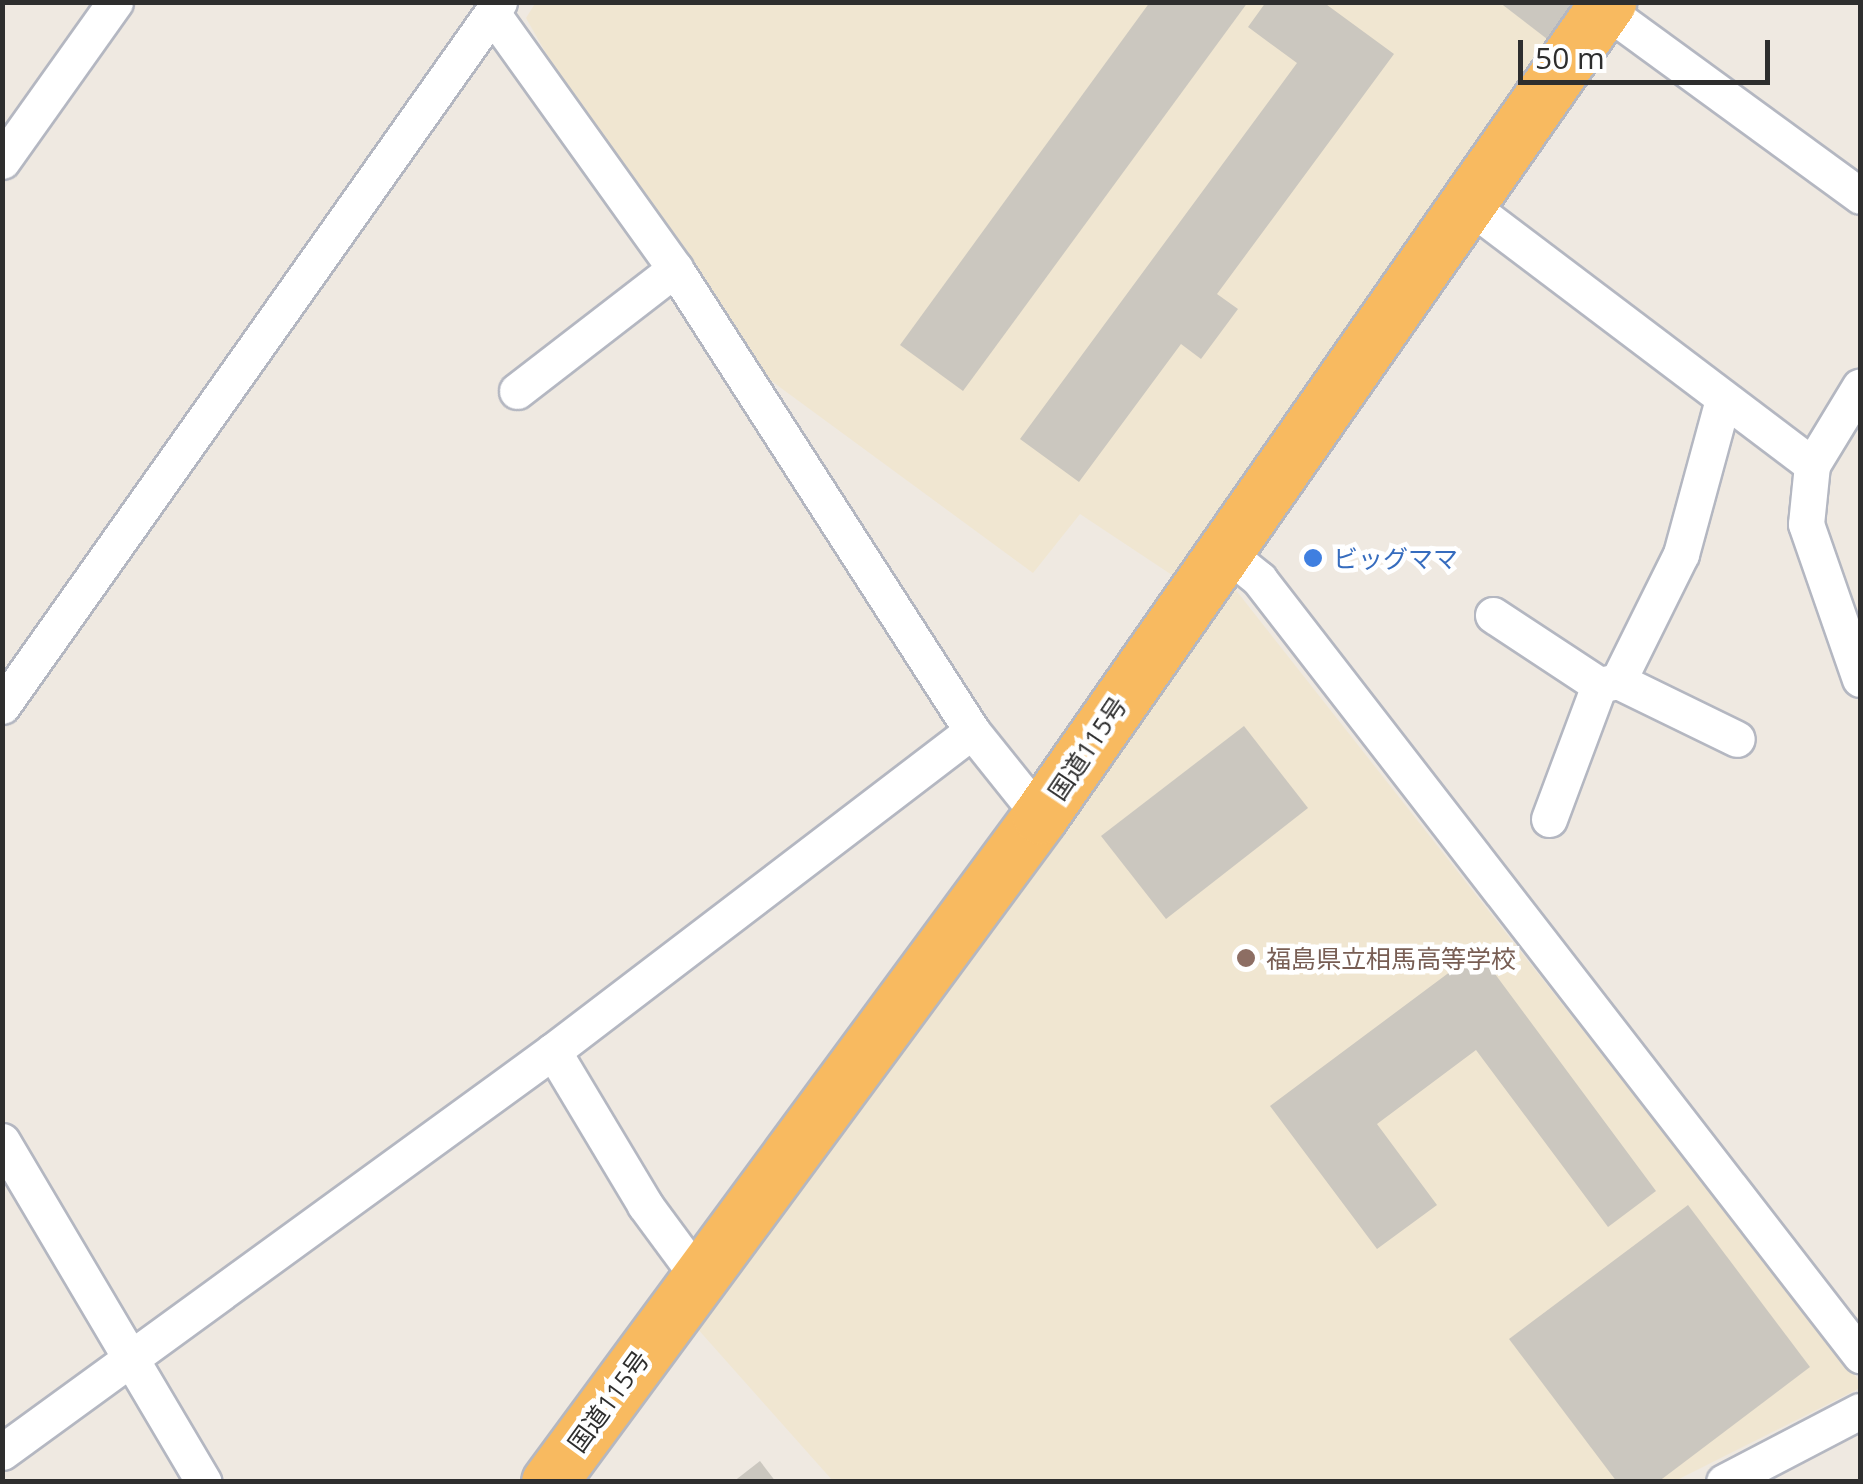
<!DOCTYPE html>
<html>
<head>
<meta charset="utf-8">
<style>
	body { margin:0 }
	#map { position:relative; width:1863px; height:1484px; overflow:hidden; background:#efe9e1; font-family:"Open Sans","Noto Sans JP",sans-serif }
	div>[style] { position:absolute }
	.education>* { inset:0; background:#f0e6d1 }
	.building>* { inset:0; background:#cbc7bf }
	.roads { filter:drop-shadow(2px 0 #b4b7c1) drop-shadow(-2px 0 #b4b7c1) drop-shadow(0 2px #b4b7c1) drop-shadow(0 -2px #b4b7c1) }
	.minor>* { height:35px; margin:-17.5px; padding:0 17.5px; transform-origin:17.5px; border-radius:17.5px; background:#fff }
	.trunk>* { height:55px; margin:-27.5px; padding:0 27.5px; transform-origin:27.5px; border-radius:27.5px; background:#f8ba60 }
	.dots>* { width:28px; height:28px; translate:-50% -50%; box-sizing:border-box; border:5px solid #fff; border-radius:50% }
	span { translate:-50% -50%; white-space:nowrap; text-align:center; line-height:1.15; -webkit-text-stroke:9px #fff; paint-order:stroke }
	.shop-label { font-size:25px; color:#366cbe }
	.left { translate:0 -50%; text-align:left }
	.street-label { font-size:25px; color:#2e2e2e }
	.education-label { font-size:25px; color:#785e54 }
	.frame { position:absolute; inset:0; border:5px solid #2e2e2e; pointer-events:none }
	.scale { position:absolute; left:1518px; top:40px; width:252px; height:45px; box-sizing:border-box; border:5px solid #2e2e2e; border-top:0; padding-left:12px; font-size:30px; line-height:35px; white-space:nowrap; color:#2e2e2e; -webkit-text-stroke:8px #fff; paint-order:stroke }
</style>
</head>
<body>
<div id="map">
	<div class="education">
		<div style="clip-path:polygon(536px 2px,1582px 3px,1178px 579px,1080px 514px,1033px 573px,766px 377px,576px 106px,526px 18px)"></div>
		<div style="clip-path:polygon(1235px 589px,1860px 1382px,1860px 1388px,1675px 1481px,833px 1481px,696px 1327px)"></div>
	</div>
	<div class="building">
		<div style="clip-path:polygon(1150px 2px,1248px 2px,963px 391px,900px 345px)"></div>
		<div style="clip-path:polygon(1266px 2px,1323px 2px,1394px 54px,1217px 294px,1238px 309px,1201px 359px,1181px 344px,1079px 482px,1020px 439px,1297px 63px,1248px 27px)"></div>
		<div style="clip-path:polygon(1499px 2px,1581px 2px,1551px 42px)"></div>
		<div style="clip-path:polygon(1244px 726px,1308px 808px,1166px 919px,1101px 836px)"></div>
		<div style="clip-path:polygon(1478px 951px,1656px 1191px,1608px 1227px,1476px 1050px,1377px 1124px,1437px 1205px,1377px 1249px,1270px 1106px)"></div>
		<div style="clip-path:polygon(1688px 1205px,1810px 1367px,1658px 1482px,1617px 1482px,1509px 1339px)"></div>
		<div style="clip-path:polygon(760px 1461px,776px 1482px,733px 1482px)"></div>
	</div>
	<div class="roads">
		<div class="minor">
			<div style="left:499px;top:2px;width:13px;rotate:122deg"></div>
			<div style="left:492px;top:13px;width:315px;rotate:54.4deg"></div>
			<div style="left:675px;top:269px;width:549px;rotate:57.26deg"></div>
			<div style="left:972px;top:731px;width:109px;rotate:51.3deg"></div>
			<div style="left:1604px;top:9px;width:317px;rotate:36.1deg"></div>
			<div style="left:2px;top:161px;width:195px;rotate:-54.6deg"></div>
			<div style="left:1466px;top:203px;width:434px;rotate:37.1deg"></div>
			<div style="left:1812px;top:465px;width:59px;rotate:95.8deg"></div>
			<div style="left:1806px;top:524px;width:164px;rotate:70.8deg"></div>
			<div style="left:517px;top:391px;width:200px;rotate:-37.7deg"></div>
			<div style="left:1812px;top:465px;width:92px;rotate:-58.7deg"></div>
			<div style="left:1222px;top:549px;width:48px;rotate:39deg"></div>
			<div style="left:1259px;top:579px;width:982px;rotate:52.24deg"></div>
			<div style="left:1493px;top:615px;width:127px;rotate:33.4deg"></div>
			<div style="left:1618px;top:681px;width:132px;rotate:26deg"></div>
			<div style="left:2px;top:706px;width:849px;rotate:-54.74deg"></div>
			<div style="left:1549px;top:819px;width:143px;rotate:-69.5deg"></div>
			<div style="left:1599px;top:685px;width:19px;rotate:-12deg"></div>
			<div style="left:1618px;top:681px;width:142px;rotate:-63.6deg"></div>
			<div style="left:1681px;top:554px;width:156px;rotate:-74.8deg"></div>
			<div style="left:553px;top:1051px;width:179px;rotate:59.1deg"></div>
			<div style="left:645px;top:1205px;width:89px;rotate:53.6deg"></div>
			<div style="left:2px;top:1141px;width:396px;rotate:59.4deg"></div>
			<div style="left:2px;top:1452px;width:681px;rotate:-36.05deg"></div>
			<div style="left:553px;top:1051px;width:527px;rotate:-37.37deg"></div>
			<div style="left:1724px;top:1482px;width:153px;rotate:-27.6deg"></div>
		</div>
		<div class="trunk">
			<div style="left:549px;top:1482px;width:827px;rotate:-53.6deg"></div>
			<div style="left:1040px;top:816px;width:993px;rotate:-55.09deg"></div>
		</div>
	</div>
	<div class="dots">
		<div style="left:1313px;top:558px;background:#3f7fe0"></div>
		<div style="left:1246px;top:958px;background:#8d6e63"></div>
	</div>
	<div class="shop-label">
		<span class="left" style="left:1333px;top:558px">ビッグママ</span>
	</div>
	<div class="street-label">
		<span style="left:1087px;top:748px;rotate:-56deg">国道115号</span>
		<span style="left:608px;top:1401px;rotate:-54deg">国道115号</span>
	</div>
	<div class="education-label">
		<span class="left" style="left:1266px;top:958px">福島県立相馬高等学校</span>
	</div>
	<div class="frame"></div>
	<div class="scale">50 m</div>
</div>
</body>
</html>
